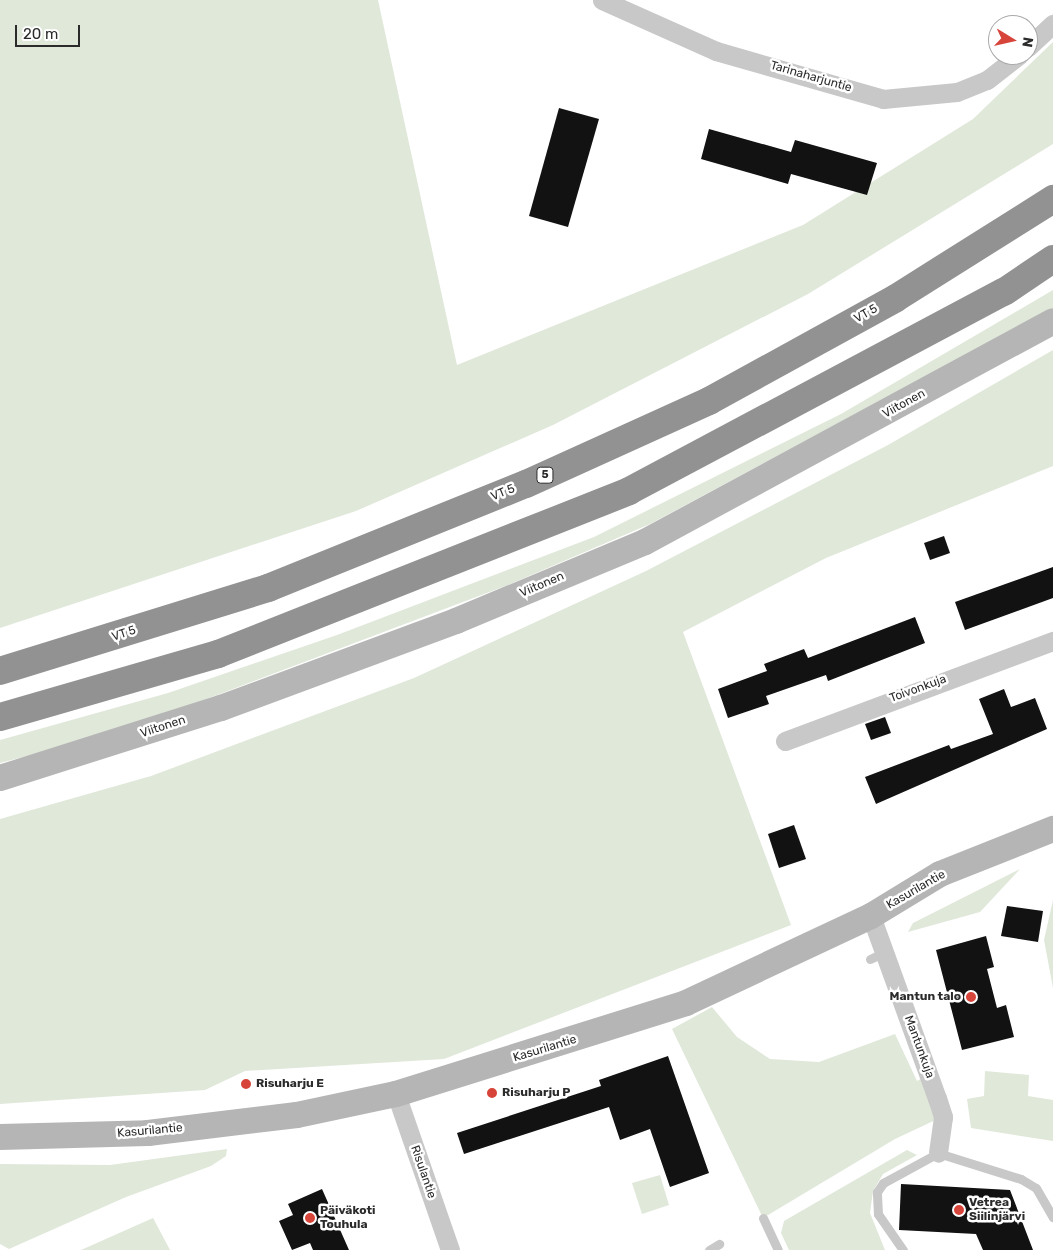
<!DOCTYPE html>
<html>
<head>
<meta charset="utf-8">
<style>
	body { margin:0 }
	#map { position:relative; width:1053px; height:1250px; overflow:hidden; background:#fff; font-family:Rubik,sans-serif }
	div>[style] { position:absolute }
	.green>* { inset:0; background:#e0e8da }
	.building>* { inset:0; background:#121212 }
	.lane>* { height:9px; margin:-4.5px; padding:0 4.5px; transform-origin:4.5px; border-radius:4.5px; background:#c8c8c8 }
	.street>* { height:19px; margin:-9.5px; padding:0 9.5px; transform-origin:9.5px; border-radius:9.5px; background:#c8c8c8 }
	.secondary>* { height:26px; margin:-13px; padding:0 13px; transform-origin:13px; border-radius:13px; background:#b5b5b5 }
	.highway>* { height:28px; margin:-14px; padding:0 14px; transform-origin:14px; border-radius:14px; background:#929292 }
	.dots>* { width:14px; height:14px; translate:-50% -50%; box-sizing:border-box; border:2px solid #fff; border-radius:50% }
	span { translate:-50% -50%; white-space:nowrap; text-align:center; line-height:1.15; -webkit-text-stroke:5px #fff; paint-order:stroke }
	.shield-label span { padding:1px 4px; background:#fff; border:1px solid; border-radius:4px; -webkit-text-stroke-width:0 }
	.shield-label { font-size:11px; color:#2b2b2b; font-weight:700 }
	.street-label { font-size:12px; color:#2b2b2b }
	.poi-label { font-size:12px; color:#2b2b2b; font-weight:700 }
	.right { translate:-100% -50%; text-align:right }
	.left { translate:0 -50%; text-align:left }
	.north { position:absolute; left:988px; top:15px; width:50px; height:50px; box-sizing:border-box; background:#fff; border:1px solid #aaa; border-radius:50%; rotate:99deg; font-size:14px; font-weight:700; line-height:20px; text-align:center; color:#2b2b2b }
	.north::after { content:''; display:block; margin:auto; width:18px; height:22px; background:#d6443a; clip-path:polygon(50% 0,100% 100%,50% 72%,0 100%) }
	.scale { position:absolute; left:15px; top:25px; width:65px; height:22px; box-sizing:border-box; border:2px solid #2b2b2b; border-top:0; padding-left:6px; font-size:15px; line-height:18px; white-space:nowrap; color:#2b2b2b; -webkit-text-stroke:4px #fff; paint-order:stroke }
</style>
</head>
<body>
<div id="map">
	<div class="green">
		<div style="clip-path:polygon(0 0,378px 0,457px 365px,803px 225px,973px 119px,1053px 42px,1053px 144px,808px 294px,553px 425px,356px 511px,0 628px)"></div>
		<div style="clip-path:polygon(1053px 290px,1053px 308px,650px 524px,508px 585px,204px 700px,74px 744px,0 763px,0 740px,168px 693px,337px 635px,594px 537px,841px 414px)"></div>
		<div style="clip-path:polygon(1053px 350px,1053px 466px,826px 558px,683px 632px,791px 925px,444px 1059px,245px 1071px,205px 1090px,0 1104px,0 819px,151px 776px,414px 678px,646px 571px,888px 445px)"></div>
		<div style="clip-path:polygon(1020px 869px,980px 912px,908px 932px,913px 923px)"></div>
		<div style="clip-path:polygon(1053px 900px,1053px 988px,1044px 940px)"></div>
		<div style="clip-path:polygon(712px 1007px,737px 1037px,770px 1059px,819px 1062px,895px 1034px,917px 1081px,929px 1074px,942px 1117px,895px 1139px,763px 1218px,672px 1029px)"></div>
		<div style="clip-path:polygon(985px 1071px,1029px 1075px,1028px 1096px,1053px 1100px,1053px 1141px,971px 1128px,967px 1099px,984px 1096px)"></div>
		<div style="clip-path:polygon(227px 1149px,226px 1156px,211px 1166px,126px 1197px,9px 1249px,0 1244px,0 1164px,110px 1165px)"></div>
		<div style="clip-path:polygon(907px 1150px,917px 1155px,883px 1174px,873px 1191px,870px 1213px,885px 1250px,789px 1250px,781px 1233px,784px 1221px)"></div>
		<div style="clip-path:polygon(660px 1175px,669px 1205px,642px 1214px,632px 1183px)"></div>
		<div style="clip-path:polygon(153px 1218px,170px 1250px,81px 1250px)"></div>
	</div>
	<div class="building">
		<div style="clip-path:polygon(559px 108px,599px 119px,568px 227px,529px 216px)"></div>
		<div style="clip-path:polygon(709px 129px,791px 152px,795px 140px,877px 163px,867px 195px,791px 174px,788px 184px,701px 159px)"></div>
		<div style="clip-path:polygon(944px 536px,950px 553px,930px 560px,924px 543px)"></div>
		<div style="clip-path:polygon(1053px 567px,1053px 598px,965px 630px,955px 602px)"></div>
		<div style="clip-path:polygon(915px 617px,925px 643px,828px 681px,826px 675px,766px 696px,769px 704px,728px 718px,718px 689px,767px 671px,764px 664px,804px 649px,808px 658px)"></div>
		<div style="clip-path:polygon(1004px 689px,1011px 707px,1035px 698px,1047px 729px,876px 804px,865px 777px,949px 745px,951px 749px,993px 734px,979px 699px)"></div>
		<div style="clip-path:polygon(885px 717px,891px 733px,871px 740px,865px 724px)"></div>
		<div style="clip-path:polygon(794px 825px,806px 859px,779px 868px,768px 834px)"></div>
		<div style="clip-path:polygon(1007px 906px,1043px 911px,1038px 942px,1001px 936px)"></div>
		<div style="clip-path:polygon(986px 936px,994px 967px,987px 969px,997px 1008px,1006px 1005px,1014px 1037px,962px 1050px,936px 950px)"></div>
		<div style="clip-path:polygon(668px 1056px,709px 1173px,670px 1187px,650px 1129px,620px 1140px,609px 1107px,464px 1154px,457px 1133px,601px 1086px,599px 1080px)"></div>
		<div style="clip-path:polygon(901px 1184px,1010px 1190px,1033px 1250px,983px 1250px,976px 1234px,899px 1230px)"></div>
		<div style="clip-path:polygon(322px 1189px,349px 1250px,313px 1250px,310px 1243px,292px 1250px,279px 1221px,293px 1215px,288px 1204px)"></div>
	</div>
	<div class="lane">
		<div style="left:870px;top:959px;width:17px;rotate:-25deg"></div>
		<div style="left:763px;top:1218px;width:35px;rotate:65deg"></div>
		<div style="left:709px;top:1250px;width:12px;rotate:-31deg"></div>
		<div style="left:903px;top:1250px;width:44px;rotate:-124.8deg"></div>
		<div style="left:878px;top:1214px;width:22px;rotate:-93deg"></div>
		<div style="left:877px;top:1192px;width:11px;rotate:-56deg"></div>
		<div style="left:883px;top:1183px;width:63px;rotate:-28.6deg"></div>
		<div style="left:938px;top:1153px;width:87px;rotate:17.4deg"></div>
		<div style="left:1021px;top:1179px;width:17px;rotate:31deg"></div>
		<div style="left:1036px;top:1188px;width:34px;rotate:60deg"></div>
	</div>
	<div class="street">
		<div style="left:602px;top:0;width:125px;rotate:24.1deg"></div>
		<div style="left:716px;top:51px;width:174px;rotate:16deg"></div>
		<div style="left:883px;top:99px;width:74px;rotate:-5.4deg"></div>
		<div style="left:957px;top:92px;width:32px;rotate:-22deg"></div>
		<div style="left:987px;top:80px;width:41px;rotate:-38deg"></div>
		<div style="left:1028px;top:47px;width:34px;rotate:-43deg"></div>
		<div style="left:785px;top:741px;width:286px;rotate:-20.5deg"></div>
		<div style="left:871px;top:916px;width:194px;rotate:70.1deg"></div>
		<div style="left:937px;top:1098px;width:20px;rotate:72deg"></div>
		<div style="left:943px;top:1117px;width:36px;rotate:98deg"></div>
		<div style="left:396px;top:1094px;width:165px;rotate:70.9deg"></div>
	</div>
	<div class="secondary">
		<div style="left:0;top:778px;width:232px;rotate:-17.6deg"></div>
		<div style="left:221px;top:708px;width:251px;rotate:-20.3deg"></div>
		<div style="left:456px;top:621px;width:205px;rotate:-22.7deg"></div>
		<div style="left:645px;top:542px;width:464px;rotate:-28.4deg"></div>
		<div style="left:0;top:1137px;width:148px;rotate:-1.5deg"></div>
		<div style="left:148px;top:1133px;width:150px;rotate:-6.9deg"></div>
		<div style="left:297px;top:1115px;width:101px;rotate:-12deg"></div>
		<div style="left:396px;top:1094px;width:304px;rotate:-17.4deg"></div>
		<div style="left:686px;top:1003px;width:204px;rotate:-25.2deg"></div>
		<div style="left:871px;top:916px;width:81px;rotate:-31.3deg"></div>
		<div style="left:940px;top:874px;width:122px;rotate:-21.7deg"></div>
	</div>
	<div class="highway">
		<div style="left:0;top:671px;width:281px;rotate:-17.2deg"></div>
		<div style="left:268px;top:588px;width:278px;rotate:-22deg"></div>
		<div style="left:526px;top:484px;width:201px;rotate:-24.4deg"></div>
		<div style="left:709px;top:401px;width:213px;rotate:-28.8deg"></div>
		<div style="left:896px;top:298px;width:186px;rotate:-32.2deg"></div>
		<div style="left:0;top:717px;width:227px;rotate:-16.1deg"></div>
		<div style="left:218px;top:654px;width:442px;rotate:-21.6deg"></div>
		<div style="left:629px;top:491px;width:425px;rotate:-28deg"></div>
		<div style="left:1004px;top:292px;width:59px;rotate:-34deg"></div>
	</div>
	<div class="dots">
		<div style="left:971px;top:997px;background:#d6443a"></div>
		<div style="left:246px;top:1084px;background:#d6443a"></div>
		<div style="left:492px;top:1093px;background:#d6443a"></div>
		<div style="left:959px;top:1210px;background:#d6443a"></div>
		<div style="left:310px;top:1218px;background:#d6443a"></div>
	</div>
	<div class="shield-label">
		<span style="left:545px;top:475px">5</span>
	</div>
	<div class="street-label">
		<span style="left:811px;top:77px;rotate:16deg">Tarinaharjuntie</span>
		<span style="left:866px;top:314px;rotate:-29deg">VT 5</span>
		<span style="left:904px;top:404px;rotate:-29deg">Viitonen</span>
		<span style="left:503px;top:493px;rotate:-22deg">VT 5</span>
		<span style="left:542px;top:585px;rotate:-23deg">Viitonen</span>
		<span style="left:124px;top:634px;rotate:-18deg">VT 5</span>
		<span style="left:918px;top:689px;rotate:-20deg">Toivonkuja</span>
		<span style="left:163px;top:727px;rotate:-18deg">Viitonen</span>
		<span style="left:916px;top:890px;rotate:-30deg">Kasurilantie</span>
		<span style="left:919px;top:1047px;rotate:70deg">Mantunkuja</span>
		<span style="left:545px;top:1049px;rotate:-17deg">Kasurilantie</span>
		<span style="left:150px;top:1131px;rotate:-5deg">Kasurilantie</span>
		<span style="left:423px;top:1172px;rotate:71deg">Risulantie</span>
	</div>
	<div class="poi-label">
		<span class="right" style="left:961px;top:997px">Mantun talo</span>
		<span class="left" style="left:256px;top:1084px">Risuharju E</span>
		<span class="left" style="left:502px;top:1093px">Risuharju P</span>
		<span class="left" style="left:969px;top:1210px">Vetrea<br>Siilinjärvi</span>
		<span class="left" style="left:320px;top:1218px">Päiväkoti<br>Touhula</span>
	</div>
	<div class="north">N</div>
	<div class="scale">20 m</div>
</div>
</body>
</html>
